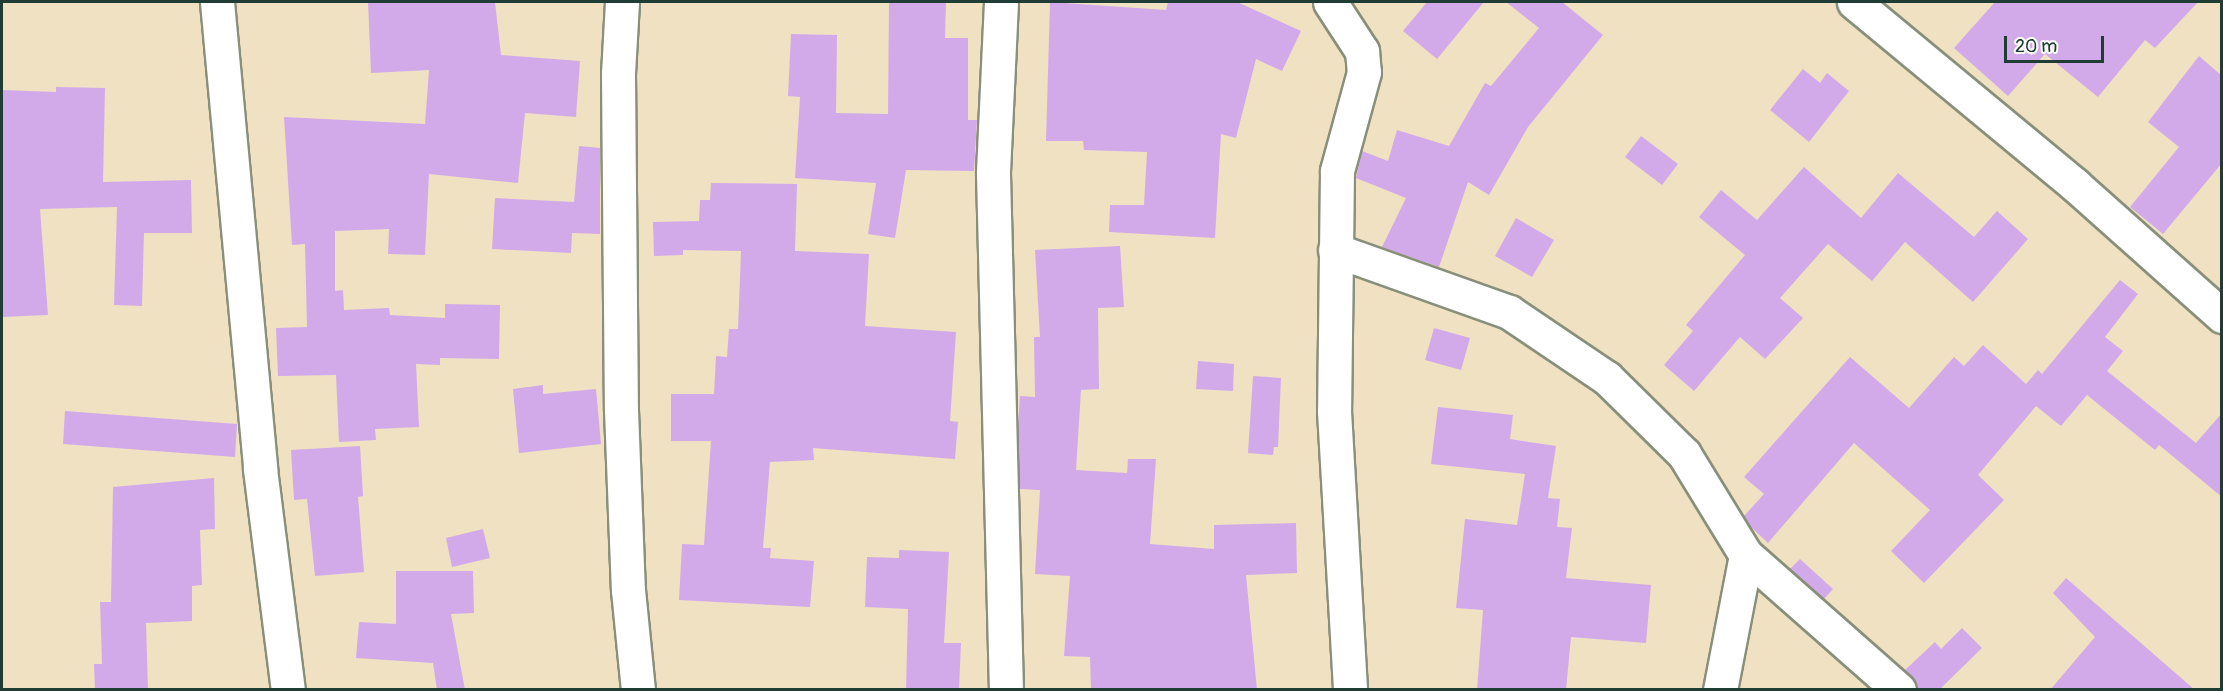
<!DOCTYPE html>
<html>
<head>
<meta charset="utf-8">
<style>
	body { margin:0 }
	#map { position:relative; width:2223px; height:691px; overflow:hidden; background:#f0e1c2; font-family:Pangolin,sans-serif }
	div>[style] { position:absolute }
	.building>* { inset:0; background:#d2aaea }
	.roads { filter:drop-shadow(2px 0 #888f7b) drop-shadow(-2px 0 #888f7b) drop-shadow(0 2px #888f7b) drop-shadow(0 -2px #888f7b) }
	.minor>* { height:33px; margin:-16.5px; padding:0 16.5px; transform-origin:16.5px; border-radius:16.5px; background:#fff }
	span { translate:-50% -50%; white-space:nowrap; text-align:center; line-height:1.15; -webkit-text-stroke:4.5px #fdfcf7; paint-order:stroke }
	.frame { position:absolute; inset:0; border:3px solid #1f3d34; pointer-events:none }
	.scale { position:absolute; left:2004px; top:36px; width:100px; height:27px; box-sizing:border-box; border:3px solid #1f3d34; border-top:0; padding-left:8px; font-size:18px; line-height:21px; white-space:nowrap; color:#1f3d34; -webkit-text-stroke:4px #fdfcf7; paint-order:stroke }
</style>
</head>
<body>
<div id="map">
	<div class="building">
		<div style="clip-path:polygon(368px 2px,495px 2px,501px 55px,580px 61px,576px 117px,525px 113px,518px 183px,429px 174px,425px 255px,388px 254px,389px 229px,335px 231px,335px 291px,343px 290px,344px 310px,389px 308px,390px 315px,445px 318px,445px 304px,500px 305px,499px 359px,440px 358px,440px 365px,416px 364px,419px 427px,375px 429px,376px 440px,339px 442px,336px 375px,278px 376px,276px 328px,307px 327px,305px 244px,292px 245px,284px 117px,425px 124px,429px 70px,371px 73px)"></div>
		<div style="clip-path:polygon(889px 2px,946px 2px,945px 38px,968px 38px,968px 120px,977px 120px,974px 171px,906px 170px,895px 238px,868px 234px,876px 183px,795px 178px,800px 97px,788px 96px,791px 34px,837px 35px,836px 113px,888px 114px)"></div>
		<div style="clip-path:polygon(1050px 2px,1166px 10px,1168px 2px,1237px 2px,1301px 31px,1282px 71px,1256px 59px,1236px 138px,1221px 134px,1215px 238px,1109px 232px,1110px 205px,1144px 205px,1147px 152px,1084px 150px,1083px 141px,1046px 141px)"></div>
		<div style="clip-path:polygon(1427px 2px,1484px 2px,1437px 59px,1403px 31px)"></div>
		<div style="clip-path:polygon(1506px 2px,1562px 2px,1603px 35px,1528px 127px,1489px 195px,1468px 182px,1439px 267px,1382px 247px,1406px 198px,1356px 178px,1362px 151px,1388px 161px,1397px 130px,1449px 146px,1485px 83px,1491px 86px,1539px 28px)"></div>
		<div style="clip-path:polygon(1995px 2px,2198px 2px,2155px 48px,2145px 40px,2098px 97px,2045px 54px,2008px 96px,1954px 48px)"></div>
		<div style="clip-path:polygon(2199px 56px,2222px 76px,2222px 163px,2163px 234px,2130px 207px,2179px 147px,2148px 122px)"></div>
		<div style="clip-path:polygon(1803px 69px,1820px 83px,1827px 73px,1849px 91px,1809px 142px,1770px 110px)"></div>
		<div style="clip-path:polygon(56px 87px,105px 88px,103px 182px,191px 180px,192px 233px,144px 233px,142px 306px,114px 305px,117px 207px,40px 209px,48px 315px,2px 317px,2px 90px,56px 92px)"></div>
		<div style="clip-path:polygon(1641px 136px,1678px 164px,1662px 185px,1625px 157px)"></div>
		<div style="clip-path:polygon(579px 146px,600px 148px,600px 234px,572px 233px,571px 253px,492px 249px,495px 198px,574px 202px)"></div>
		<div style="clip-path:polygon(1804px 167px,1861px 218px,1898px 173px,1974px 237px,1997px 211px,2028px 239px,1973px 302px,1905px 242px,1872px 281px,1828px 244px,1780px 298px,1803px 318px,1765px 359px,1740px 337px,1694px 391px,1664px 365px,1693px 331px,1686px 325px,1745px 255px,1699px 217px,1721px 190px,1757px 220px)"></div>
		<div style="clip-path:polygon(711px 183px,797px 184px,795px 251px,869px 254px,865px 326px,956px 332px,950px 421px,958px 422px,955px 459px,813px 448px,814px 460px,770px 462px,763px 548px,771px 548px,770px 558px,814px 561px,810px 607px,679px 600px,682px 544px,704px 545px,711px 441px,671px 441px,671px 394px,714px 394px,716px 356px,727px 357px,729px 329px,738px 329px,741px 251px,683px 250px,683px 255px,654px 256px,653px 222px,699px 221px,700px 200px,710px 200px)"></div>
		<div style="clip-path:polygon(1516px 218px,1554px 240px,1532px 277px,1495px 256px)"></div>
		<div style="clip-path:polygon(1120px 246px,1124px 307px,1098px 308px,1099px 389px,1081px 390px,1076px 470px,1127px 473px,1128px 459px,1156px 459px,1150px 544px,1214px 549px,1214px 525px,1296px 523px,1297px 573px,1246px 575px,1257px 690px,1091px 690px,1090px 657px,1064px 656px,1070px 576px,1035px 574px,1040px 490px,1020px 489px,1018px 425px,1020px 396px,1035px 397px,1034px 337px,1040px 337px,1035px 250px)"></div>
		<div style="clip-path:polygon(2120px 280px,2138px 294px,2105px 337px,2123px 351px,2107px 371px,2196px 443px,2222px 413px,2222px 497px,2159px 445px,2155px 450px,2087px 395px,2061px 426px,2036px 406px,1978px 475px,2004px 500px,1924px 583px,1891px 551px,1930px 510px,1854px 443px,1768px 543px,1751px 527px,1744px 516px,1764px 494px,1744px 477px,1850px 357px,1909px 408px,1954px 357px,1964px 366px,1983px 345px,2026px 384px,2038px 370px,2042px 374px)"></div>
		<div style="clip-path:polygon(1434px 328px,1470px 338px,1461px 370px,1425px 360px)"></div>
		<div style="clip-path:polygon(1198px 361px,1234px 364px,1233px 391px,1196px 389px)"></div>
		<div style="clip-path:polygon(1253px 376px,1281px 378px,1278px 447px,1274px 447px,1273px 455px,1248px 453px)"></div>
		<div style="clip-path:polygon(543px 385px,543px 394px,596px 389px,601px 444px,519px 453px,513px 389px)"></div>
		<div style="clip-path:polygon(1438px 407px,1513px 415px,1510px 439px,1556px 446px,1548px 498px,1560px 499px,1557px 527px,1572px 528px,1566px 578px,1651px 585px,1646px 643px,1571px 637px,1566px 690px,1477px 690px,1483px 610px,1456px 608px,1465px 519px,1517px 525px,1525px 474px,1431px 464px)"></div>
		<div style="clip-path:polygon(65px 411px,237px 424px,235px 457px,63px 444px)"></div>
		<div style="clip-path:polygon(360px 446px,363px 496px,358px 497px,364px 572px,315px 576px,307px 499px,294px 500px,291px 450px)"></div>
		<div style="clip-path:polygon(214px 478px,215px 529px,200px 530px,202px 585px,192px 586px,192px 621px,146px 623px,148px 690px,95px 690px,94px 664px,102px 664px,100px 602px,111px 602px,113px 487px)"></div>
		<div style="clip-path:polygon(483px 529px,490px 558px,452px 567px,446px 538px)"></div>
		<div style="clip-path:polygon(899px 550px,949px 552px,944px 643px,961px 643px,959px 690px,906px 690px,908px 609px,865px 607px,867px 557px,899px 558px)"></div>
		<div style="clip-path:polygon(1800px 559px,1833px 589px,1824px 599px,1790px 569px)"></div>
		<div style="clip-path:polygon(396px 571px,473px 571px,474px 613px,451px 614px,465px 690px,437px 690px,433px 663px,356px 658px,359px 622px,396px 624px)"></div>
		<div style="clip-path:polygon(2066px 578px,2195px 690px,2050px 690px,2095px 637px,2053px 593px)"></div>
		<div style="clip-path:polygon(1962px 628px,1982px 648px,1939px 690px,1917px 690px,1905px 670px,1935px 642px,1941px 649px)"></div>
	</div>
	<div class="roads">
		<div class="minor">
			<div style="left:217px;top:2px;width:469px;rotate:84.7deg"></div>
			<div style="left:260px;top:469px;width:223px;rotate:82.8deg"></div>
			<div style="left:622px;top:2px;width:72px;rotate:93.2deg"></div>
			<div style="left:618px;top:74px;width:336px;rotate:89.5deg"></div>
			<div style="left:621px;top:410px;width:180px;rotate:87.8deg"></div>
			<div style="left:628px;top:590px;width:100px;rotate:84.3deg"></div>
			<div style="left:1001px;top:2px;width:172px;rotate:92.7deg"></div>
			<div style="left:993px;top:174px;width:516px;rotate:88.56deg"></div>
			<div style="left:1330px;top:2px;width:59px;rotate:56.9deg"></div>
			<div style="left:1362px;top:51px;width:21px;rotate:85deg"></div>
			<div style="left:1364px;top:72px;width:103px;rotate:105.3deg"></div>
			<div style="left:1337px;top:171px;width:240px;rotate:90.7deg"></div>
			<div style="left:1334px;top:411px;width:279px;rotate:86.7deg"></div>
			<div style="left:1854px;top:2px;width:287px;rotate:39.6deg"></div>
			<div style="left:2075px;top:185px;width:197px;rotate:41.7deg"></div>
			<div style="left:1335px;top:250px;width:185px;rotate:19.6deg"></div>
			<div style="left:1509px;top:312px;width:118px;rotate:34deg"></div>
			<div style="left:1607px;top:378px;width:108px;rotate:44.6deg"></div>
			<div style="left:1684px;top:454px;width:119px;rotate:58.5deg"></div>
			<div style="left:1746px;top:555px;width:204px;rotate:41.4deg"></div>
			<div style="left:1720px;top:690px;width:137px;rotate:-79.1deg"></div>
		</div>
	</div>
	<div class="frame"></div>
	<div class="scale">20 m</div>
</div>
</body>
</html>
